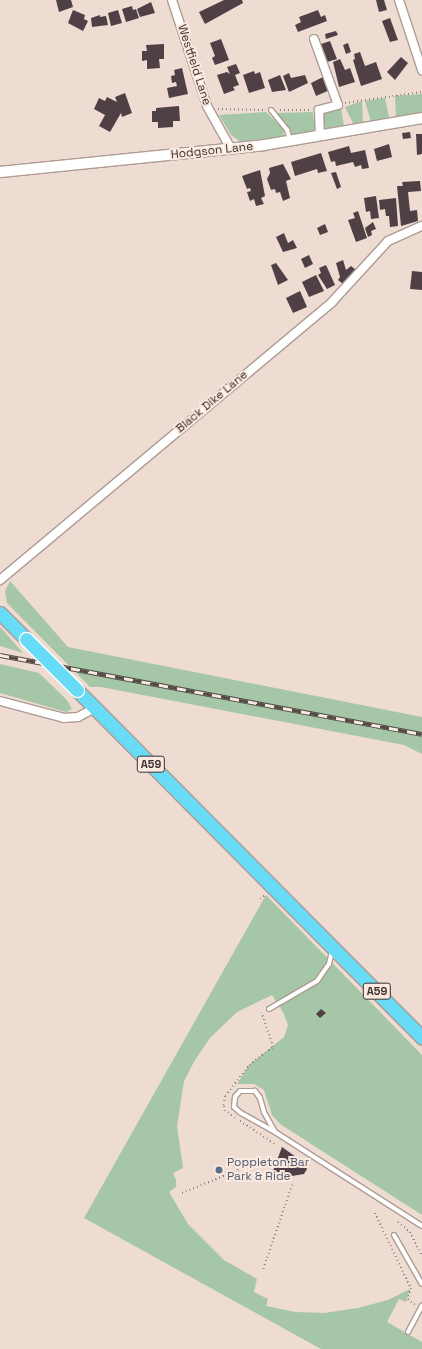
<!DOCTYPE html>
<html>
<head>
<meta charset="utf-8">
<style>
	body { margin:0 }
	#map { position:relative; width:422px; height:1349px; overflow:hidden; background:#eedbd2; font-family:"Space Grotesk",sans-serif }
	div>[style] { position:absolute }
	.green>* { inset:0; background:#a6c6a8 }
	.building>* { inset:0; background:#4f4046 }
	.path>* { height:1.5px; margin-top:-0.75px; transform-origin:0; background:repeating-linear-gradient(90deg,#91847e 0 1px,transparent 0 4px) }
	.roads { filter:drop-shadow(1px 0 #ad9c93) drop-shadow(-1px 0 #ad9c93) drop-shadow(0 1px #ad9c93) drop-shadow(0 -1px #ad9c93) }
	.service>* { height:4px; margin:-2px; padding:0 2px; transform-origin:2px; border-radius:2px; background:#fff }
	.minor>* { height:8px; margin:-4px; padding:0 4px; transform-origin:4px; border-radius:4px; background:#fff }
	.tertiary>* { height:10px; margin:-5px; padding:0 5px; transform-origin:5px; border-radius:5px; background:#fff }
	.trunk>* { height:13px; margin:-6.5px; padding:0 6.5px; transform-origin:6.5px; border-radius:6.5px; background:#68dcf6 }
	.rail>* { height:4.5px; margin-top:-2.25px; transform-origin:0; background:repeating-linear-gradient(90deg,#fbe9df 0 9px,#544b46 0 18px); box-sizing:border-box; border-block:1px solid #544b46 }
	.bridges { filter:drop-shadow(1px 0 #fff) drop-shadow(-1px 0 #fff) drop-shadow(0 1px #fff) drop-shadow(0 -1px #fff) }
	.trunk-bridge>* { height:13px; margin:-6.5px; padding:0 6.5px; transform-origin:6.5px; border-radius:6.5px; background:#68dcf6 }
	.dots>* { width:11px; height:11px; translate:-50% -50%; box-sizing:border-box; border:2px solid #fbe9df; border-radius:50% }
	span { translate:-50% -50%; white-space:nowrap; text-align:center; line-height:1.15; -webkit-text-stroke:4px #fbe9df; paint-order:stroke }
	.shield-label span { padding:1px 3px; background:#fbe9df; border:1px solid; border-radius:3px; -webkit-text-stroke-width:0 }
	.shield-label { font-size:11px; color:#39322e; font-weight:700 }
	.street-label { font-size:12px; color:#39322e }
	.service-label { font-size:12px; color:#4e5e75 }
	.left { translate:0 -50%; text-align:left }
</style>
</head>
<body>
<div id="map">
	<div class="green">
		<div style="clip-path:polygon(422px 94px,422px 114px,396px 117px,395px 96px)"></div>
		<div style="clip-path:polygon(385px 98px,389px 117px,371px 122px,365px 101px)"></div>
		<div style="clip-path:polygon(362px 101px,363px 122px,354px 125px,345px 107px)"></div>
		<div style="clip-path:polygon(341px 108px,344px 126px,323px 129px,322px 113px)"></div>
		<div style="clip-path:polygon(266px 112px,283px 129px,284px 136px,241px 142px,231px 135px,219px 115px)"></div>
		<div style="clip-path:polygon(313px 112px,315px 131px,292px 135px,277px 113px)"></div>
		<div style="clip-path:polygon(10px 581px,68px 647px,422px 717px,422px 754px,404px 745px,101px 687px,90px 687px,7px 603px,5px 591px)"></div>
		<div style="clip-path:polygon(0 627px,2px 629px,23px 653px,0 646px)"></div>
		<div style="clip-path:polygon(0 664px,39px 673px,67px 700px,72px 709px,66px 712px,0 693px)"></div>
		<div style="clip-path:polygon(266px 895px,422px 1055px,422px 1215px,280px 1124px,272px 1115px,264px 1090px,254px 1084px,237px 1084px,249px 1065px,284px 1037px,288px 1025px,283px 1012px,272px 995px,237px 1012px,210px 1038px,195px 1060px,184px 1081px,177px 1126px,183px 1168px,173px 1173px,176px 1180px,176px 1187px,169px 1192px,188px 1224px,224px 1260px,257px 1279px,254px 1292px,268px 1299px,266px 1306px,295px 1312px,324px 1313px,358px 1308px,388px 1300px,410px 1289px,406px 1302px,399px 1299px,387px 1322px,422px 1342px,422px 1349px,321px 1349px,84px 1218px)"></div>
	</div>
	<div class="building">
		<div style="clip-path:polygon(56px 0,71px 0,73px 7px,59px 12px)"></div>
		<div style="clip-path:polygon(224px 0,242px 0,243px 3px,205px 24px,199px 12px)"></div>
		<div style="clip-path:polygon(376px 0,384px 0,387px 10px,379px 12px)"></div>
		<div style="clip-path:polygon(151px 2px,155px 13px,140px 17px,137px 9px)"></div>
		<div style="clip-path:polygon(132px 6px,133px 10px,136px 9px,139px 18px,126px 22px,122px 9px)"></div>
		<div style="clip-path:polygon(73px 10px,85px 15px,84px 19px,88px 21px,83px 31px,68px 23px)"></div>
		<div style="clip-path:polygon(118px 10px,122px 23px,111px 26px,108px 13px)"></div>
		<div style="clip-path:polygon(318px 10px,321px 17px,325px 15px,327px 21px,298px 32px,295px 25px,301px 22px,299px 17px)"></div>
		<div style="clip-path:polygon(100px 15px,100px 17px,106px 16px,108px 25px,92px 27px,91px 18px)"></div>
		<div style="clip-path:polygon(390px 18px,398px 40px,390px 42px,382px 21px)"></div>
		<div style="clip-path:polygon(336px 31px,338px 35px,326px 39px,325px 34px)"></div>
		<div style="clip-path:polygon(221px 39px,229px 60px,215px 65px,212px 58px,215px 56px,210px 43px)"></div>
		<div style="clip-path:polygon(330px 41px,337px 59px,327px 62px,321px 44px)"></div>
		<div style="clip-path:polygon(348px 43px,351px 52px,346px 54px,343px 45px)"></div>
		<div style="clip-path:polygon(164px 44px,164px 59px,159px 59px,160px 68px,147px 69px,147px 60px,142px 61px,142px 51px,147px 51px,146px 45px)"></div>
		<div style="clip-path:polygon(360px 52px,365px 66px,376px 62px,382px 79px,361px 86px,353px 60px,355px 59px,354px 54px)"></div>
		<div style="clip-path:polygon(401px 57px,408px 63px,395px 80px,387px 72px)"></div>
		<div style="clip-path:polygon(340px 59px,345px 70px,350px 68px,355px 82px,339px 87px,333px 62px)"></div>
		<div style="clip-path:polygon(236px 64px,240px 73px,235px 75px,239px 85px,233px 87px,235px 90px,224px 94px,217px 75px,227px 72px,230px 74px,227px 67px)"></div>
		<div style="clip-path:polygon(182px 68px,188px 94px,169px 98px,167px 88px,177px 86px,176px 82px,172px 83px,171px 76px,175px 75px,174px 70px)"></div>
		<div style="clip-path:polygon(254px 71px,255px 74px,260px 72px,265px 88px,249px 93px,243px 75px)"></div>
		<div style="clip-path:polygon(289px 73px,291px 78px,305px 75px,308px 83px,289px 92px,283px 76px)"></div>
		<div style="clip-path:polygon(280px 75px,286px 90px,272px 92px,268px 80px)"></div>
		<div style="clip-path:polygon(325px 76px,330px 90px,316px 96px,311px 83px)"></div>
		<div style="clip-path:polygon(125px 93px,132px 113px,122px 117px,121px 113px,110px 132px,99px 126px,105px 115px,94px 109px,99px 98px,105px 101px,107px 97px,117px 102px,115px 97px)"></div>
		<div style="clip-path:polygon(179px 106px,180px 121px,173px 121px,173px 127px,158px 128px,158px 122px,152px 122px,152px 111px,156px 111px,156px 108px)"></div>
		<div style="clip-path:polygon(410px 132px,411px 138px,403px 139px,402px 133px)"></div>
		<div style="clip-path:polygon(416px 134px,422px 134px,422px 154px,417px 155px)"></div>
		<div style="clip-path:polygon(389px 144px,392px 157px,377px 161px,374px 149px)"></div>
		<div style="clip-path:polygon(349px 146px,351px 153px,365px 150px,369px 168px,362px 169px,361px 165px,355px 167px,353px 162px,336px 166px,335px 161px,331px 162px,328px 152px)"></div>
		<div style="clip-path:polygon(321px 153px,327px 171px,318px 173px,317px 169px,295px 176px,291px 162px)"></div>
		<div style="clip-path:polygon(283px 164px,291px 179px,286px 181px,290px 198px,283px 201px,280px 192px,276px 193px,275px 189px,271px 190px,267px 179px,270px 173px,269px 168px)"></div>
		<div style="clip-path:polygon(260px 170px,265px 196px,261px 198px,264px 204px,256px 206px,254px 199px,250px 201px,247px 192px,251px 191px,250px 188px,247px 189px,242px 176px)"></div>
		<div style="clip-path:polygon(336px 172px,341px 187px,337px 189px,331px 173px)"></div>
		<div style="clip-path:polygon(420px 181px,421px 191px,408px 192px,410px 211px,417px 210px,418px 221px,401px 226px,397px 186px,403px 186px,402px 182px)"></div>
		<div style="clip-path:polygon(376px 196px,379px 218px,371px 219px,370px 211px,366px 212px,364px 198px)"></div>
		<div style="clip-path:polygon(396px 198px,398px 226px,390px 227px,389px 216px,386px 216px,385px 209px,380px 210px,379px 200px)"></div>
		<div style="clip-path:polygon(358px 211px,367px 238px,356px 242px,348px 220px,355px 218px,353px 213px)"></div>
		<div style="clip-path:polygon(373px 222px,376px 229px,371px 231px,372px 235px,368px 237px,365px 228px)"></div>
		<div style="clip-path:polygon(325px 224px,328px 232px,320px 235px,317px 228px)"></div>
		<div style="clip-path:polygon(284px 233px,288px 243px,293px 240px,297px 248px,283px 252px,276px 237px)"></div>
		<div style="clip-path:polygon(309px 255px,313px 264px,305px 268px,301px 259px)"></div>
		<div style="clip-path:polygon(343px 260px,346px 270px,351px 266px,356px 270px,343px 284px,338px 280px,340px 277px,336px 263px)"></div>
		<div style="clip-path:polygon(276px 263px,288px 280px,278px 285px,271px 265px)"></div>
		<div style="clip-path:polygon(326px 265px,335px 285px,327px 289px,318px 275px,321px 273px,319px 268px)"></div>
		<div style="clip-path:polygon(412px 271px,422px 272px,422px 290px,410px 289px)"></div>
		<div style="clip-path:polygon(316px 275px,324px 291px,309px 297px,302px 282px)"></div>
		<div style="clip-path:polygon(300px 291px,307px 307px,293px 313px,286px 298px)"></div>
		<div style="clip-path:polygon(321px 1009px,326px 1013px,320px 1018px,316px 1014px)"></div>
		<div style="clip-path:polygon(282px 1147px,303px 1162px,307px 1169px,304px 1174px,292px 1176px,273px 1171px)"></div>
	</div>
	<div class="path">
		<div style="left:345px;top:103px;width:78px;rotate:-8.1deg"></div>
		<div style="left:218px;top:109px;width:46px;rotate:1.2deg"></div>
		<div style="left:280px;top:110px;width:30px"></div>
		<div style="left:260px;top:899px;width:6px;rotate:-39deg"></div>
		<div style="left:235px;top:1118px;width:12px;rotate:-145deg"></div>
		<div style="left:225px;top:1111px;width:6px;rotate:-108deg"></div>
		<div style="left:223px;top:1105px;width:9px;rotate:-77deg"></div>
		<div style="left:225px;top:1096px;width:39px;rotate:-52deg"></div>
		<div style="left:249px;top:1065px;width:30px;rotate:-37deg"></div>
		<div style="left:273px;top:1047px;width:36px;rotate:-109deg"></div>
		<div style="left:240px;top:1121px;width:42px;rotate:33.3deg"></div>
		<div style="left:182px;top:1193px;width:79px;rotate:-22.3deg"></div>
		<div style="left:375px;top:1213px;width:83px;rotate:64.4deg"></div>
		<div style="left:411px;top:1288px;width:11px;rotate:105deg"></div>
		<div style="left:408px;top:1299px;width:9px;rotate:41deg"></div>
		<div style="left:398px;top:1222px;width:16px;rotate:40deg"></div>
		<div style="left:410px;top:1232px;width:27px;rotate:63deg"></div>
		<div style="left:263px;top:1269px;width:89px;rotate:-71deg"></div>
	</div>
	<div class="roads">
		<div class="service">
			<div style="left:271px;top:110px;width:26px;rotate:51deg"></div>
			<div style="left:287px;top:130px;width:10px;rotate:73deg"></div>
			<div style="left:269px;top:1009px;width:56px;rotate:-30.3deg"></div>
			<div style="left:317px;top:981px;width:21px;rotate:-55deg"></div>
			<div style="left:329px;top:964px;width:13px;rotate:-77deg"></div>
			<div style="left:275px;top:1132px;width:23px;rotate:-119deg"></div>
			<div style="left:264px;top:1112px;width:15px;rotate:-106deg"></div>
			<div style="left:260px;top:1098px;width:9px;rotate:-126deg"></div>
			<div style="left:255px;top:1091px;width:15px;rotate:180deg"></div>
			<div style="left:240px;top:1091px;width:8px;rotate:130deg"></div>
			<div style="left:235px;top:1097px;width:10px;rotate:96deg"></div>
			<div style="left:234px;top:1107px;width:9px;rotate:41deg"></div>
			<div style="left:241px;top:1113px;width:39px;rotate:29deg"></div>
			<div style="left:275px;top:1132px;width:174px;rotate:32.6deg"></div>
			<div style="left:394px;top:1235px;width:56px;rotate:60.3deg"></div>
			<div style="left:408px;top:1332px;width:30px;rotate:-62deg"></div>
		</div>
		<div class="minor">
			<div style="left:172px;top:0;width:112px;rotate:71.7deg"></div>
			<div style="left:207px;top:106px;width:49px;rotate:60.8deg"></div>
			<div style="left:399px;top:0;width:74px;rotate:71.8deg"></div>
			<div style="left:314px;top:39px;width:70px;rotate:70deg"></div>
			<div style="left:338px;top:105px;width:20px;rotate:165deg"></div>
			<div style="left:319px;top:110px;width:25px;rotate:88deg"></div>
			<div style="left:0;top:580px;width:433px;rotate:-39.9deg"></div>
			<div style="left:332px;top:302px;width:83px;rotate:-47.4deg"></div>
			<div style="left:388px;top:241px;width:37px;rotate:-24deg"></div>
			<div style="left:0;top:701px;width:66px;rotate:14.9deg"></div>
			<div style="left:64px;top:718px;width:14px;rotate:-4deg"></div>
			<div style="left:78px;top:717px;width:19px;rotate:-28deg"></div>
		</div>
		<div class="tertiary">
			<div style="left:0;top:172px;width:265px;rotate:-5.8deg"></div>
			<div style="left:264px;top:145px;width:160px;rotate:-9.7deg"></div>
		</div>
		<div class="trunk">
			<div style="left:0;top:613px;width:37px;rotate:45deg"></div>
			<div style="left:77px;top:690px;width:490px;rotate:45.2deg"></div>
		</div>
	</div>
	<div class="rail">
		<div style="left:0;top:655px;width:429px;rotate:10.6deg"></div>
	</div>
	<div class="bridges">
		<div class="trunk-bridge">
			<div style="left:26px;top:639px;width:72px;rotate:45deg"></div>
		</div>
	</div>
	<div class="dots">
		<div style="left:219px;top:1170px;background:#5c6f8a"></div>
	</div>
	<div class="shield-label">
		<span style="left:151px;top:764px">A59</span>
		<span style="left:377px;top:991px">A59</span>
	</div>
	<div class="street-label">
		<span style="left:194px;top:65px;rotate:72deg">Westfield Lane</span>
		<span style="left:212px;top:151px;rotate:-6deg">Hodgson Lane</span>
		<span style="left:212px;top:402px;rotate:-40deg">Black Dike Lane</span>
	</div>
	<div class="service-label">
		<span class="left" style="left:227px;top:1170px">Poppleton Bar<br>Park &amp; Ride</span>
	</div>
</div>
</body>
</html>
